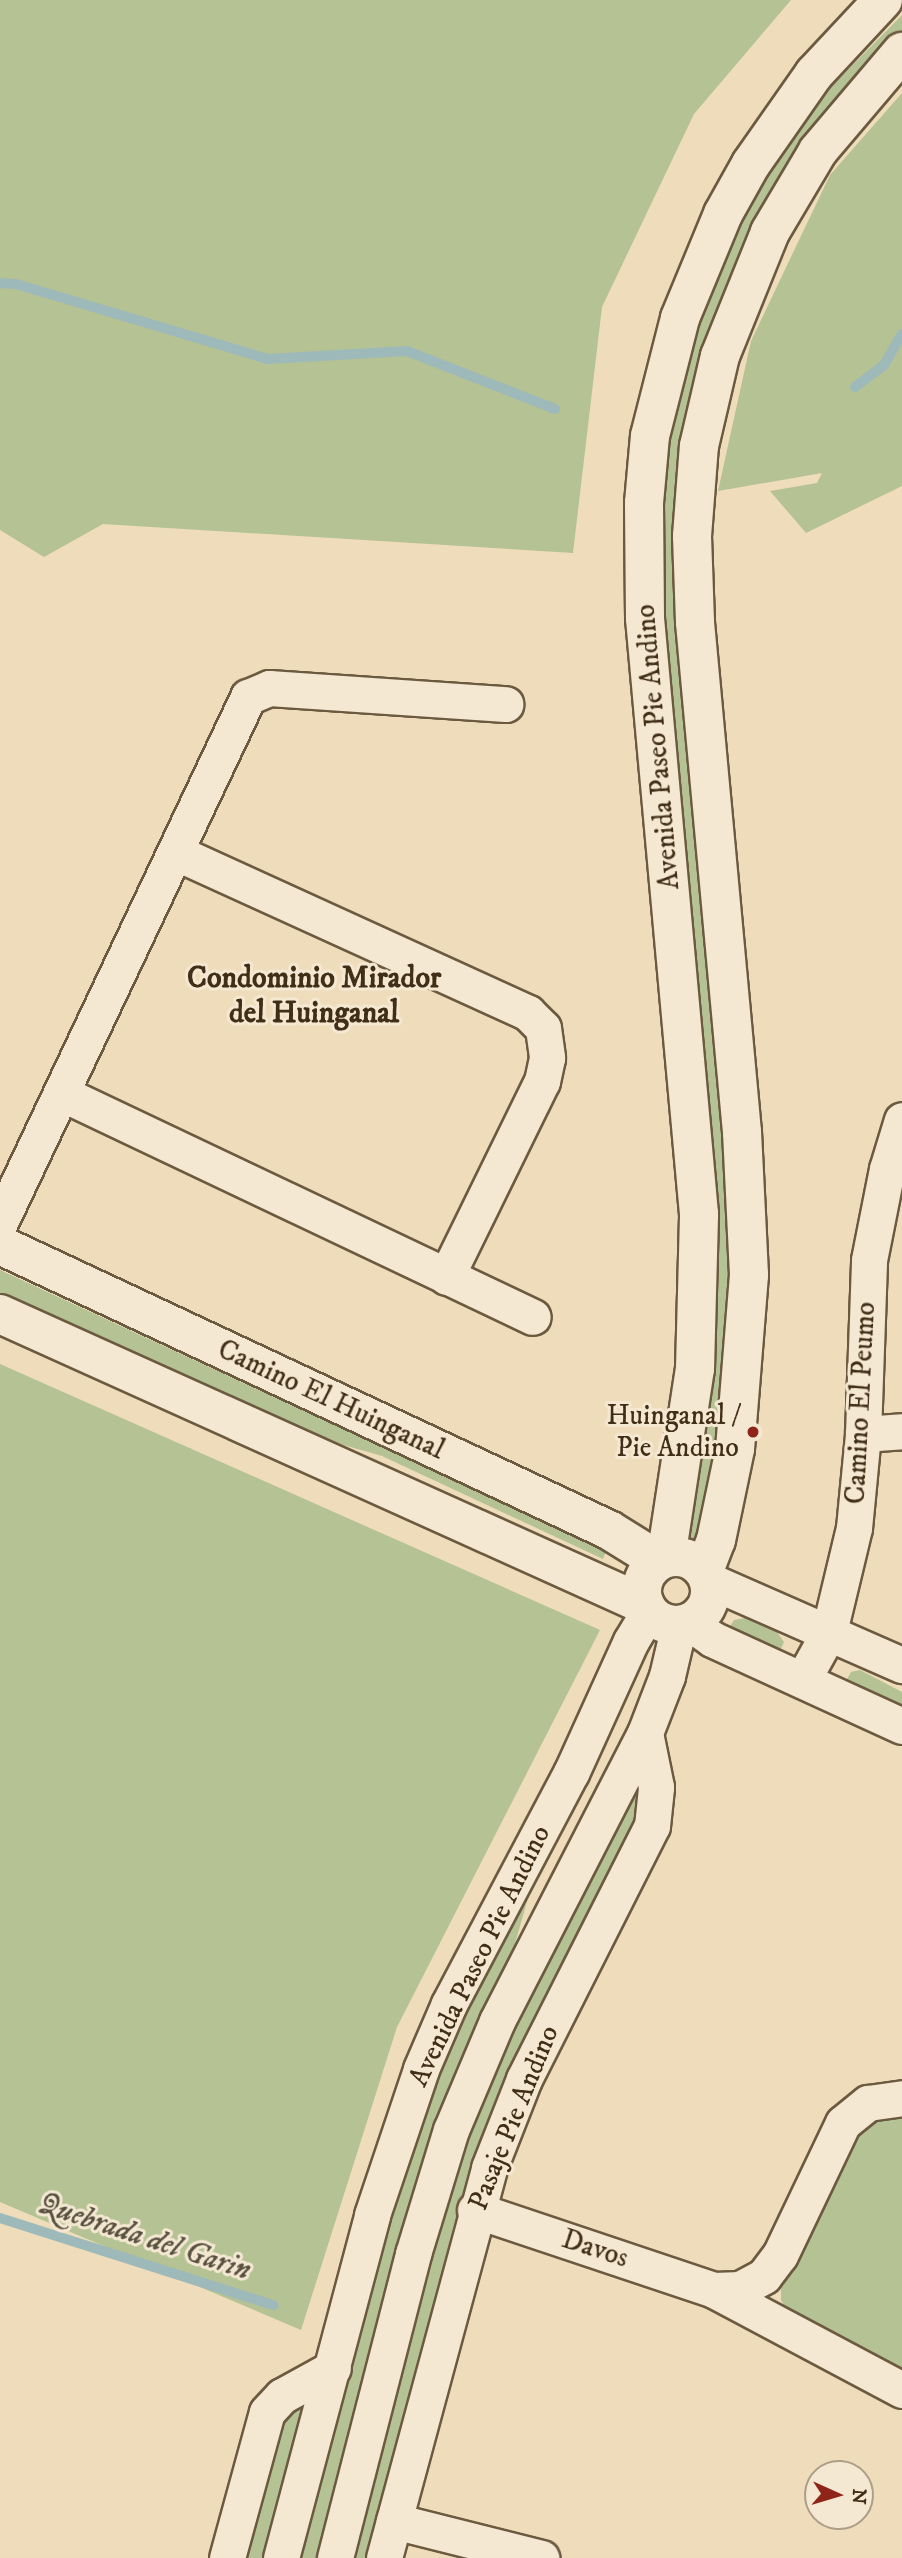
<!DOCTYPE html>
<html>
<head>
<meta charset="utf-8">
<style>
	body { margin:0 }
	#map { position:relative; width:902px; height:2558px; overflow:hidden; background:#efdcba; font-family:"IM FELL DW Pica",serif }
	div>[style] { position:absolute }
	.green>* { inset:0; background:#b4c294 }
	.stream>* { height:10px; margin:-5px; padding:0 5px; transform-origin:5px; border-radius:5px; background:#9eb9ba }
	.roads { filter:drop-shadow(2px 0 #6c5a40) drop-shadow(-2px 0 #6c5a40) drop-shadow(0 2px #6c5a40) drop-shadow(0 -2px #6c5a40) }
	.minor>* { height:35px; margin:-17.5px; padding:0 17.5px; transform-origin:17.5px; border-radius:17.5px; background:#f5e8d2 }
	.tertiary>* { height:38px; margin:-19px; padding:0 19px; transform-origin:19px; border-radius:19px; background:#f5e8d2 }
	.tertiary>.ring { margin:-19px; padding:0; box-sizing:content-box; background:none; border:38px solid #f5e8d2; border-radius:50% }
	.dots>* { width:19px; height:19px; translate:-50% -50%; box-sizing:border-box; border:4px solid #f5e8d2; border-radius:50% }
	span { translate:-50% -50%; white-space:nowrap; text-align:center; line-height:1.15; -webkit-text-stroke:6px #f5e8d2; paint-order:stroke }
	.street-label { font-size:28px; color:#412e17 }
	.poi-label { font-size:28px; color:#412e17 }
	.right { translate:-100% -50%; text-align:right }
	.neighbourhood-label { font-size:30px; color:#412e17; font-weight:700 }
	.water-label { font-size:30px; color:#585140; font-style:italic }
	.north { position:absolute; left:804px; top:2460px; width:70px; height:70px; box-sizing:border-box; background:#f5e8d2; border:2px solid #ad9e87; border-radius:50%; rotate:94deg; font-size:19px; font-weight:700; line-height:28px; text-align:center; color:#412e17 }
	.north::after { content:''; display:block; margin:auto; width:24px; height:32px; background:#8f2418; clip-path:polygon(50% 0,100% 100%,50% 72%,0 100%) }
</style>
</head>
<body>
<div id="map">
	<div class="green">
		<div style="clip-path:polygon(0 0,791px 0,694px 114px,602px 307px,573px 553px,103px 524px,44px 557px,0 530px)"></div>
		<div style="clip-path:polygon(902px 15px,902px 36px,765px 209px,726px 290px,699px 363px,735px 1212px,729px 1368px,701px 1549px,689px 1551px,681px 1540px,703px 1442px,658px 559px,668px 442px,701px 307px,759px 181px,825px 93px)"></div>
		<div style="clip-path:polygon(902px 93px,902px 486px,806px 533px,770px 491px,817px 483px,822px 473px,718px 491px,751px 341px,830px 175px)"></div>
		<div style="clip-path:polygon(0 1270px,606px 1551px,603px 1559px,382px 1456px,319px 1438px,0 1296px)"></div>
		<div style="clip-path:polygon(0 1364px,600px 1630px,397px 2027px,301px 2330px,0 2202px)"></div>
		<div style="clip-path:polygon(745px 1618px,777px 1632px,784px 1642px,779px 1653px,728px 1630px,734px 1620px)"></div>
		<div style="clip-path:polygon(636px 1665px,639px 1668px,605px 1747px,528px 1898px,513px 1951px,444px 2102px,399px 2241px,317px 2558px,300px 2558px,385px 2217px,428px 2098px,476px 1985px)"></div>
		<div style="clip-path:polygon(860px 1670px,902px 1692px,902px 1715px,845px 1683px,851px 1672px)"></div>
		<div style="clip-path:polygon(637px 1786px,641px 1815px,494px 2104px,454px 2224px,369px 2558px,352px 2558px,439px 2217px,469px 2126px,497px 2055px)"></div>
		<div style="clip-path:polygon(902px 2111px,902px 2373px,787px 2310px,781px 2300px,781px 2289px,813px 2213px,844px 2152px,875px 2116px)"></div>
		<div style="clip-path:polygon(308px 2391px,264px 2558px,238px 2558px,275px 2423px)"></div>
	</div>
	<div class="stream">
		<div style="left:0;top:283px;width:16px;rotate:4deg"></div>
		<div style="left:16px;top:284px;width:263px;rotate:16.6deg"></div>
		<div style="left:268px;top:359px;width:139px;rotate:-3.3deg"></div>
		<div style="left:407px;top:351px;width:159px;rotate:21.4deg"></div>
		<div style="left:855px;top:387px;width:36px;rotate:-37deg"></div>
		<div style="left:884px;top:365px;width:36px;rotate:-60deg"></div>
		<div style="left:0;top:2218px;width:287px;rotate:17.7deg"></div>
	</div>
	<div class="roads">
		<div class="minor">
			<div style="left:175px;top:852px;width:388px;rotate:24.5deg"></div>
			<div style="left:528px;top:1013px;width:21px;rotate:45deg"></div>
			<div style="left:543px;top:1028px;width:30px;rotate:82deg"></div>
			<div style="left:547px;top:1058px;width:24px;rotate:102deg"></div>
			<div style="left:542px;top:1081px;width:218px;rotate:116.1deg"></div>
			<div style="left:61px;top:1093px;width:522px;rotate:25.39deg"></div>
			<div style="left:0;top:1222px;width:581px;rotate:-64.71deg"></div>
			<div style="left:248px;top:697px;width:23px;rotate:-23deg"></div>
			<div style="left:269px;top:688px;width:237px;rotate:3.9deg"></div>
			<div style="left:863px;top:1434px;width:39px;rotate:-4deg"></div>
			<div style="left:708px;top:1580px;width:212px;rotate:23.7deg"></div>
			<div style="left:688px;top:1622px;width:29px;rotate:35deg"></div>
			<div style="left:712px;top:1639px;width:209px;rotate:24.6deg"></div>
			<div style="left:803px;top:1679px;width:54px;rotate:-61deg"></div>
			<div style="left:829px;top:1632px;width:107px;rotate:-76.5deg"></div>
			<div style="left:854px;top:1528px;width:94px;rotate:-84.5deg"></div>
			<div style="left:863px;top:1434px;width:174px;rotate:-88deg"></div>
			<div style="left:869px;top:1260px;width:93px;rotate:-78.8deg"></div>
			<div style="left:887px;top:1169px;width:51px;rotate:-73deg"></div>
			<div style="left:475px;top:2210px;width:252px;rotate:18.5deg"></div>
			<div style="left:714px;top:2290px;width:213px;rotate:28deg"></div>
			<div style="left:714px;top:2290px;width:26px;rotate:-2deg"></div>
			<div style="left:740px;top:2289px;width:27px;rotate:-28deg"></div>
			<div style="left:764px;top:2276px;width:26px;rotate:-53deg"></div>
			<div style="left:780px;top:2255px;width:146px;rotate:-64.5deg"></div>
			<div style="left:843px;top:2123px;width:32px;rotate:-39deg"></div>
			<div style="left:868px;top:2103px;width:34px;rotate:-8deg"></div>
			<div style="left:394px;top:2521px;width:152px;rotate:14.1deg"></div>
			<div style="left:227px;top:2558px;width:151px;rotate:-74.7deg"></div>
			<div style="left:267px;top:2412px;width:22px;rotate:-47deg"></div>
			<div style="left:282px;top:2396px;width:58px;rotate:-28.8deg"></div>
			<div style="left:281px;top:2558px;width:355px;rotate:-75.1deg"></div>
			<div style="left:372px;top:2215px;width:154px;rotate:-71.4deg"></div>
			<div style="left:421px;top:2069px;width:71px;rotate:-66.7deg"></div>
			<div style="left:449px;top:2004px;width:261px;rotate:-62.2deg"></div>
			<div style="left:571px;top:1773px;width:145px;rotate:-65.6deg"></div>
			<div style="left:631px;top:1641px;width:35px;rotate:-59deg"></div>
			<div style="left:335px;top:2558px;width:314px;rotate:-75.6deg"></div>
			<div style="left:413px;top:2254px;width:130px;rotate:-73deg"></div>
			<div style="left:451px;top:2130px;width:118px;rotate:-67.1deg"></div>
			<div style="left:497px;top:2021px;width:324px;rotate:-62.8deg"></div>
			<div style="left:645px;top:1733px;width:61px;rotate:-68.9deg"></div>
			<div style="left:667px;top:1676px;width:52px;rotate:-76.8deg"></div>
			<div style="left:384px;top:2558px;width:404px;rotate:-74.9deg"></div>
			<div style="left:489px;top:2168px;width:96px;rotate:-68.5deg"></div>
			<div style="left:524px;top:2079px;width:284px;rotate:-63.2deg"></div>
			<div style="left:652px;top:1826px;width:39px;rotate:-84deg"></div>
			<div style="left:656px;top:1787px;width:55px;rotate:-101.5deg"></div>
		</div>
		<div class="tertiary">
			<div style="left:0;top:1245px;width:672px;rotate:25.08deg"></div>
			<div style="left:609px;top:1530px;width:59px;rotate:31.8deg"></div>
			<div style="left:0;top:1314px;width:708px;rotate:24.28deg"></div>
			<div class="ring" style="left:642px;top:1557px;width:30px;height:30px"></div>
			<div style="left:666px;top:1558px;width:191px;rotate:-81.3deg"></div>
			<div style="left:695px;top:1369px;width:155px;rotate:-88.5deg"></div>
			<div style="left:699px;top:1214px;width:598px;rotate:-95.18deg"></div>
			<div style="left:645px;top:618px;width:115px;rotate:-90.5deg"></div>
			<div style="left:644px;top:503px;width:67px;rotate:-84.9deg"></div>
			<div style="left:650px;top:436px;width:122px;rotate:-75.7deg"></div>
			<div style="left:680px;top:318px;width:113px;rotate:-67.5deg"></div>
			<div style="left:723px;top:214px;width:57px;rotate:-60.8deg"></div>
			<div style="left:751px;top:164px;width:110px;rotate:-55deg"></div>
			<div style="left:814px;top:74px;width:101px;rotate:-47deg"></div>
			<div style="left:704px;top:1571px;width:33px;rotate:-69deg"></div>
			<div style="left:716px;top:1540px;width:93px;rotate:-78.2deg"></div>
			<div style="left:735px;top:1449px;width:175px;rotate:-85.4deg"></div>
			<div style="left:749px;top:1275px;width:143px;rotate:-92.8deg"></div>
			<div style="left:742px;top:1132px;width:512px;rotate:-95.27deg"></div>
			<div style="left:695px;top:622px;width:86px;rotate:-92deg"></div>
			<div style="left:692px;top:536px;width:90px;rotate:-85.6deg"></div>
			<div style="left:699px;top:446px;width:92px;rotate:-76.9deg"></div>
			<div style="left:720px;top:356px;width:134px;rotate:-68deg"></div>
			<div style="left:770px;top:232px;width:94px;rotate:-59.3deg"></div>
			<div style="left:818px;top:151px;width:130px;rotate:-49.7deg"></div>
		</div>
	</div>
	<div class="dots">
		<div style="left:753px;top:1432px;background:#8f2418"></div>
	</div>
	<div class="street-label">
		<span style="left:658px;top:747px;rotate:-95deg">Avenida Paseo Pie Andino</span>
		<span style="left:331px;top:1400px;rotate:25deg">Camino El Huinganal</span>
		<span style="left:861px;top:1403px;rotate:-87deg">Camino El Peumo</span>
		<span style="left:480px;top:1956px;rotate:-64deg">Avenida Paseo Pie Andino</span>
		<span style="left:514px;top:2118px;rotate:-68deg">Pasaje Pie Andino</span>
		<span style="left:595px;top:2249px;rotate:18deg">Davos</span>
	</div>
	<div class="poi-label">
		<span class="right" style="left:739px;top:1432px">Huinganal /<br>Pie Andino</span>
	</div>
	<div class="neighbourhood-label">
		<span style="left:314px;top:996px">Condominio Mirador<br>del Huinganal</span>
	</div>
	<div class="water-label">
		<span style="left:144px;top:2238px;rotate:18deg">Quebrada del Garin</span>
	</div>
	<div class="north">N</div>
</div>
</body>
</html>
